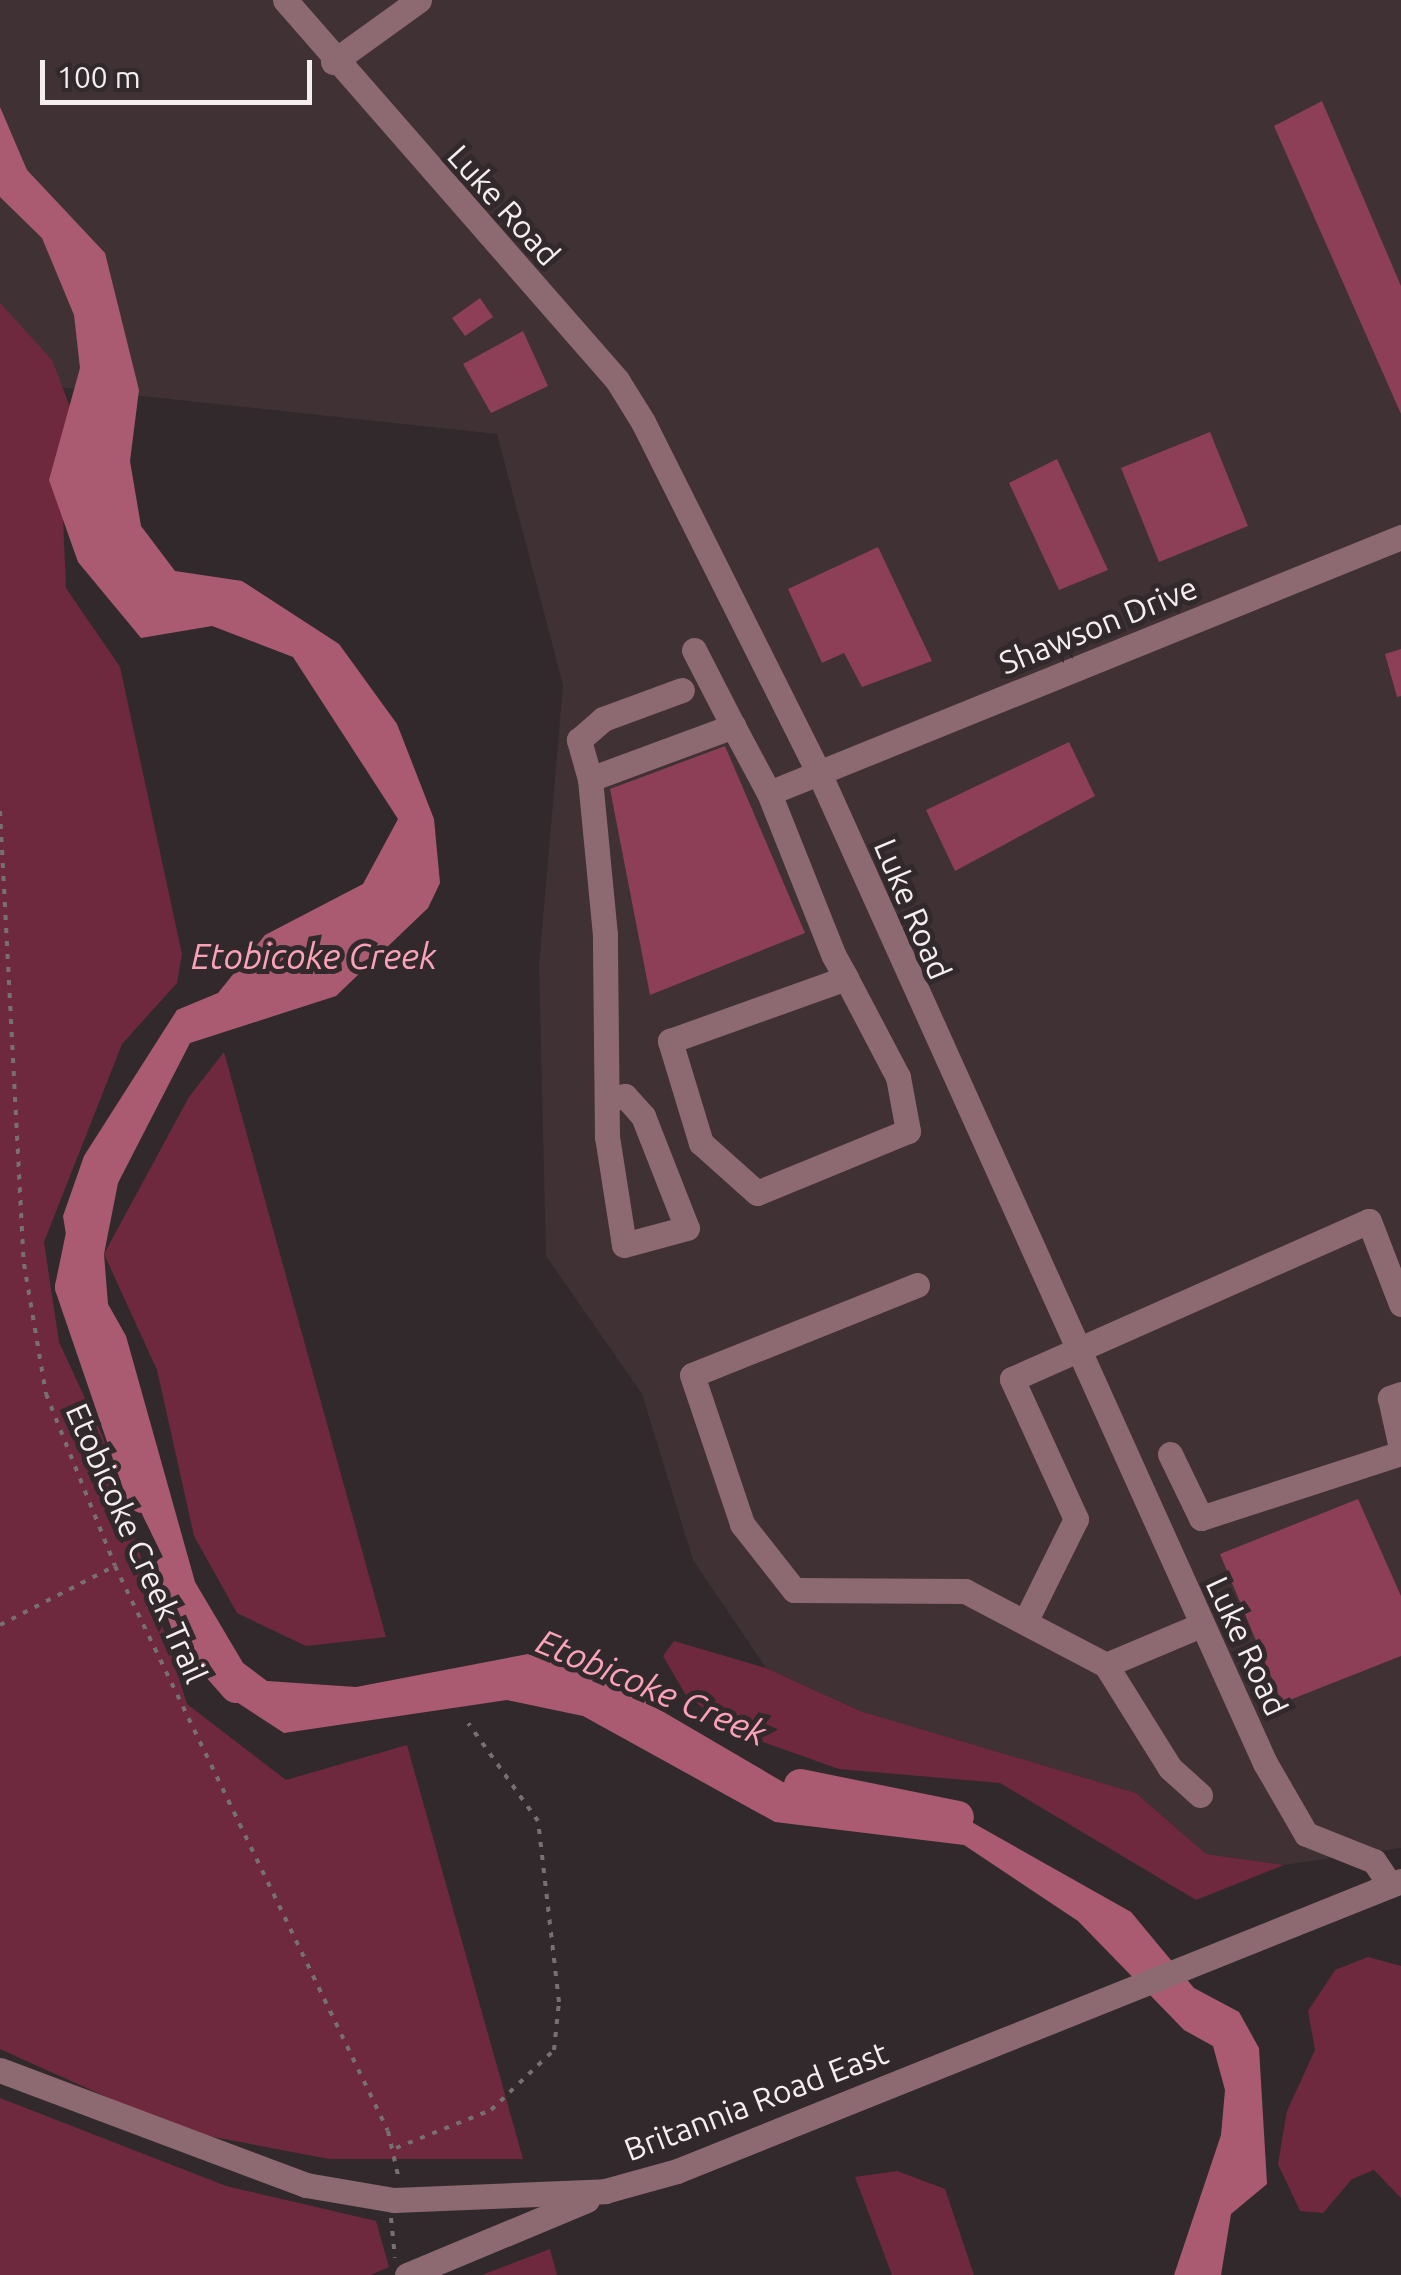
<!DOCTYPE html>
<html>
<head>
<meta charset="utf-8">
<style>
	body { margin:0 }
	#map { position:relative; width:1401px; height:2275px; overflow:hidden; background:#31292b; font-family:Ubuntu,sans-serif }
	div>[style] { position:absolute }
	.built>* { inset:0; background:#3f3134 }
	.green>* { inset:0; background:#6f293e }
	.water>* { inset:0; background:#ab5b71 }
	.river>* { height:32px; margin:-16px; padding:0 16px; transform-origin:16px; border-radius:16px; background:#ab5b71 }
	.building>* { inset:0; background:#8c3f56 }
	.path>* { height:4px; margin-top:-2px; transform-origin:0; background:repeating-linear-gradient(90deg,#777072 0 5px,transparent 0 13px) }
	.minor>* { height:25px; margin:-12.5px; padding:0 12.5px; transform-origin:12.5px; border-radius:12.5px; background:#8d6971 }
	span { translate:-50% -50%; white-space:nowrap; text-align:center; line-height:1.15; -webkit-text-stroke:10px #31292b; paint-order:stroke }
	.street-label { font-size:32px; color:#f4eeef }
	.water-label { font-size:35px; color:#fca2b8; font-style:italic }
	.scale { position:absolute; left:40px; top:60px; width:272px; height:45px; box-sizing:border-box; border:5px solid #f4eeef; border-top:0; padding-left:12px; font-size:30px; line-height:35px; white-space:nowrap; color:#f4eeef; -webkit-text-stroke:8px #31292b; paint-order:stroke }
</style>
</head>
<body>
<div id="map">
	<div class="built">
		<div style="clip-path:polygon(0 0,1401px 0,1401px 1848px,1284px 1865px,1206px 1854px,1136px 1793px,860px 1711px,766px 1668px,693px 1560px,642px 1394px,546px 1256px,539px 966px,563px 685px,497px 434px,0 381px)"></div>
	</div>
	<div class="green">
		<div style="clip-path:polygon(0 303px,52px 360px,70px 407px,61px 472px,66px 588px,120px 667px,182px 954px,177px 983px,122px 1044px,44px 1242px,59px 1342px,103px 1437px,187px 1704px,286px 1780px,407px 1745px,523px 2159px,329px 2159px,182px 2131px,0 2049px)"></div>
		<div style="clip-path:polygon(224px 1052px,386px 1637px,306px 1646px,237px 1613px,194px 1536px,157px 1370px,104px 1254px,189px 1097px)"></div>
		<div style="clip-path:polygon(674px 1641px,766px 1668px,860px 1711px,1136px 1793px,1206px 1854px,1284px 1865px,1196px 1900px,1000px 1783px,839px 1769px,746px 1736px,687px 1697px,663px 1656px)"></div>
		<div style="clip-path:polygon(1368px 1957px,1401px 1966px,1401px 2198px,1374px 2170px,1352px 2179px,1323px 2213px,1300px 2211px,1278px 2164px,1287px 2111px,1315px 2050px,1308px 2011px,1335px 1970px)"></div>
		<div style="clip-path:polygon(0 2098px,226px 2186px,376px 2221px,389px 2267px,371px 2275px,0 2275px)"></div>
		<div style="clip-path:polygon(897px 2171px,945px 2189px,974px 2275px,892px 2275px,855px 2177px)"></div>
		<div style="clip-path:polygon(550px 2249px,557px 2275px,482px 2275px)"></div>
	</div>
	<div class="water">
		<div style="clip-path:polygon(0 107px,27px 170px,105px 253px,139px 390px,130px 461px,141px 526px,175px 571px,242px 581px,339px 644px,397px 724px,434px 819px,440px 883px,428px 908px,336px 996px,190px 1043px,118px 1183px,104px 1254px,108px 1304px,126px 1336px,195px 1582px,243px 1663px,267px 1681px,356px 1687px,528px 1654px,614px 1683px,783px 1782px,888px 1810px,959px 1815px,1131px 1912px,1194px 1988px,1239px 2012px,1259px 2048px,1267px 2184px,1231px 2214px,1221px 2275px,1174px 2275px,1221px 2135px,1225px 2090px,1213px 2046px,1184px 2030px,1078px 1921px,964px 1845px,775px 1822px,583px 1716px,507px 1700px,284px 1733px,232px 1699px,142px 1514px,117px 1396px,78px 1309px,63px 1216px,84px 1156px,177px 1010px,218px 993px,265px 935px,363px 884px,398px 819px,293px 657px,212px 626px,141px 638px,78px 562px,49px 480px,80px 368px,74px 315px,42px 238px,0 197px)"></div>
	</div>
	<div class="river">
		<div style="left:82px;top:1234px;width:54px;rotate:101.7deg"></div>
		<div style="left:71px;top:1287px;width:222px;rotate:71.1deg"></div>
		<div style="left:169px;top:1572px;width:68px;rotate:71deg"></div>
		<div style="left:191px;top:1636px;width:68px;rotate:48.6deg"></div>
		<div style="left:800px;top:1785px;width:161px;rotate:11.4deg"></div>
	</div>
	<div class="building">
		<div style="clip-path:polygon(1322px 101px,1401px 286px,1401px 414px,1274px 126px)"></div>
		<div style="clip-path:polygon(480px 298px,493px 317px,465px 336px,452px 318px)"></div>
		<div style="clip-path:polygon(523px 331px,548px 386px,491px 413px,463px 364px)"></div>
		<div style="clip-path:polygon(1210px 432px,1248px 526px,1159px 562px,1121px 468px)"></div>
		<div style="clip-path:polygon(1057px 459px,1108px 570px,1059px 590px,1009px 483px)"></div>
		<div style="clip-path:polygon(878px 547px,932px 661px,862px 687px,844px 653px,822px 663px,788px 589px)"></div>
		<div style="clip-path:polygon(1401px 649px,1401px 696px,1397px 697px,1385px 654px)"></div>
		<div style="clip-path:polygon(1069px 742px,1095px 796px,955px 871px,926px 810px)"></div>
		<div style="clip-path:polygon(725px 746px,805px 933px,650px 995px,610px 789px)"></div>
		<div style="clip-path:polygon(1358px 1499px,1401px 1596px,1401px 1656px,1282px 1703px,1220px 1554px)"></div>
	</div>
	<div class="path">
		<div style="left:0;top:811px;width:454px;rotate:87deg"></div>
		<div style="left:24px;top:1264px;width:132px;rotate:80.4deg"></div>
		<div style="left:46px;top:1394px;width:185px;rotate:68.1deg"></div>
		<div style="left:115px;top:1566px;width:627px;rotate:64.21deg"></div>
		<div style="left:388px;top:2131px;width:50px;rotate:77.3deg"></div>
		<div style="left:0;top:1625px;width:129px;rotate:-27.2deg"></div>
		<div style="left:396px;top:2148px;width:102px;rotate:-21.8deg"></div>
		<div style="left:491px;top:2110px;width:87px;rotate:-43.6deg"></div>
		<div style="left:554px;top:2050px;width:48px;rotate:-84.1deg"></div>
		<div style="left:559px;top:2002px;width:182px;rotate:-96.6deg"></div>
		<div style="left:538px;top:1821px;width:120px;rotate:-125.5deg"></div>
		<div style="left:391px;top:2218px;width:40px;rotate:84.3deg"></div>
	</div>
	<div class="minor">
		<div style="left:285px;top:0;width:505px;rotate:48.86deg"></div>
		<div style="left:617px;top:380px;width:49px;rotate:58.2deg"></div>
		<div style="left:643px;top:422px;width:393px;rotate:63.4deg"></div>
		<div style="left:819px;top:773px;width:1086px;rotate:65.75deg"></div>
		<div style="left:1265px;top:1763px;width:82px;rotate:60deg"></div>
		<div style="left:1306px;top:1834px;width:73px;rotate:21.7deg"></div>
		<div style="left:1374px;top:1861px;width:29px;rotate:56deg"></div>
		<div style="left:333px;top:62px;width:106px;rotate:-35.8deg"></div>
		<div style="left:694px;top:650px;width:85px;rotate:62.8deg"></div>
		<div style="left:590px;top:779px;width:41px;rotate:-105.8deg"></div>
		<div style="left:579px;top:740px;width:32px;rotate:-41deg"></div>
		<div style="left:603px;top:719px;width:84px;rotate:-20.2deg"></div>
		<div style="left:769px;top:793px;width:175px;rotate:68.3deg"></div>
		<div style="left:834px;top:956px;width:25px;rotate:61deg"></div>
		<div style="left:846px;top:978px;width:112px;rotate:62.3deg"></div>
		<div style="left:898px;top:1077px;width:55px;rotate:79.5deg"></div>
		<div style="left:908px;top:1131px;width:163px;rotate:157.7deg"></div>
		<div style="left:757px;top:1193px;width:75px;rotate:-138.2deg"></div>
		<div style="left:701px;top:1143px;width:107px;rotate:-106.9deg"></div>
		<div style="left:670px;top:1041px;width:187px;rotate:-19.7deg"></div>
		<div style="left:609px;top:1099px;width:16px;rotate:-11deg"></div>
		<div style="left:625px;top:1096px;width:27px;rotate:48deg"></div>
		<div style="left:643px;top:1116px;width:120px;rotate:68.6deg"></div>
		<div style="left:687px;top:1228px;width:65px;rotate:164.9deg"></div>
		<div style="left:624px;top:1245px;width:109px;rotate:-98.9deg"></div>
		<div style="left:607px;top:1137px;width:202px;rotate:-90.6deg"></div>
		<div style="left:605px;top:935px;width:157px;rotate:-95.5deg"></div>
		<div style="left:590px;top:779px;width:153px;rotate:-20.3deg"></div>
		<div style="left:733px;top:726px;width:76px;rotate:61.8deg"></div>
		<div style="left:769px;top:793px;width:682px;rotate:-22.05deg"></div>
		<div style="left:917px;top:1285px;width:242px;rotate:158.2deg"></div>
		<div style="left:692px;top:1375px;width:157px;rotate:71.4deg"></div>
		<div style="left:742px;top:1524px;width:84px;rotate:51.8deg"></div>
		<div style="left:794px;top:1590px;width:171px;rotate:0.3deg"></div>
		<div style="left:965px;top:1591px;width:159px;rotate:27.7deg"></div>
		<div style="left:1401px;top:1394px;width:12px;rotate:160deg"></div>
		<div style="left:1390px;top:1398px;width:51px;rotate:77.6deg"></div>
		<div style="left:1170px;top:1454px;width:71px;rotate:64.2deg"></div>
		<div style="left:1201px;top:1518px;width:210px;rotate:-18deg"></div>
		<div style="left:1025px;top:1622px;width:115px;rotate:-63.7deg"></div>
		<div style="left:1076px;top:1519px;width:154px;rotate:-114.6deg"></div>
		<div style="left:1012px;top:1379px;width:390px;rotate:-23.9deg"></div>
		<div style="left:1369px;top:1221px;width:89px;rotate:68.9deg"></div>
		<div style="left:1200px;top:1795px;width:40px;rotate:-138deg"></div>
		<div style="left:1170px;top:1768px;width:121px;rotate:-121.9deg"></div>
		<div style="left:1106px;top:1665px;width:103px;rotate:-22.8deg"></div>
		<div style="left:0;top:2070px;width:327px;rotate:20.6deg"></div>
		<div style="left:306px;top:2185px;width:89px;rotate:9.7deg"></div>
		<div style="left:394px;top:2200px;width:211px;rotate:-2.4deg"></div>
		<div style="left:605px;top:2191px;width:75px;rotate:-15.5deg"></div>
		<div style="left:677px;top:2171px;width:780px;rotate:-21.83deg"></div>
		<div style="left:407px;top:2275px;width:195px;rotate:-22.6deg"></div>
	</div>
	<div class="street-label">
		<span style="left:504px;top:205px;rotate:48deg">Luke Road</span>
		<span style="left:1098px;top:625px;rotate:-22deg">Shawson Drive</span>
		<span style="left:913px;top:909px;rotate:67deg">Luke Road</span>
		<span style="left:137px;top:1543px;rotate:66deg">Etobicoke Creek Trail</span>
		<span style="left:1247px;top:1646px;rotate:65deg">Luke Road</span>
		<span style="left:756px;top:2101px;rotate:-21deg">Britannia Road East</span>
	</div>
	<div class="water-label">
		<span style="left:314px;top:956px">Etobicoke Creek</span>
		<span style="left:652px;top:1687px;rotate:23deg">Etobicoke Creek</span>
	</div>
	<div class="scale">100 m</div>
</div>
</body>
</html>
